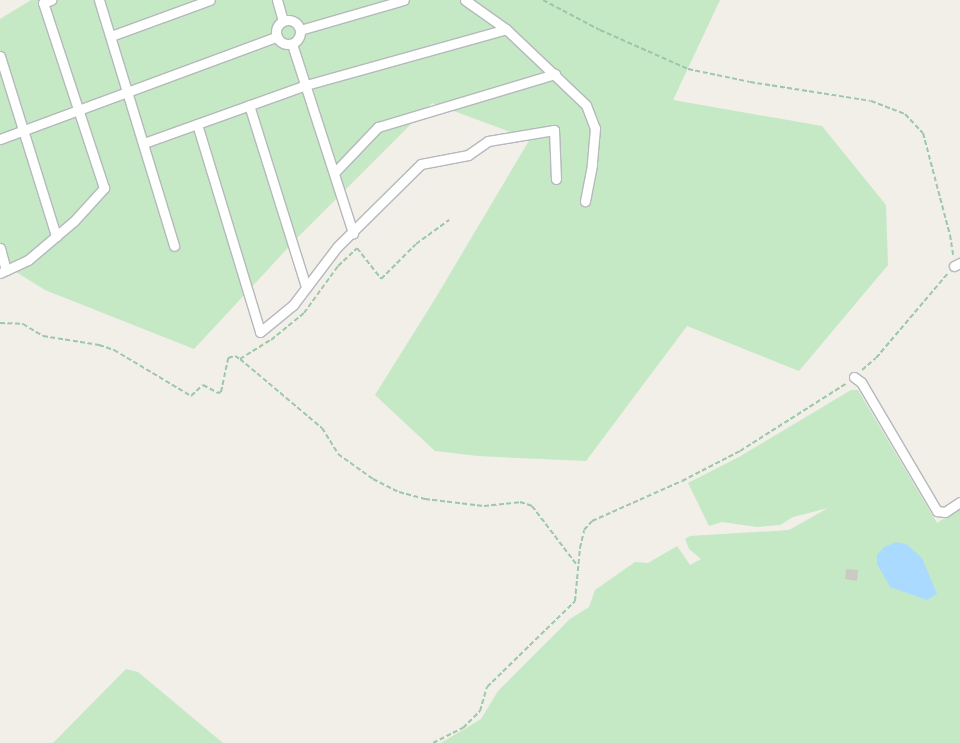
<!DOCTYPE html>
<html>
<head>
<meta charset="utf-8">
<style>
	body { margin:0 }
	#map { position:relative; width:960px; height:743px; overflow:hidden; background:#f1efe8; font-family:Quicksand,sans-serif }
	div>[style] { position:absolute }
	.green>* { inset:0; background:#c5e8c5 }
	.water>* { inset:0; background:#aadaff }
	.building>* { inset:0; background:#cccac5 }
	.path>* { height:2px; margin-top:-1px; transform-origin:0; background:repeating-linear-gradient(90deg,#9cc7a9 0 5px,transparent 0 7.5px) }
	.roads { filter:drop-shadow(1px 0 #b5b8bc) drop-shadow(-1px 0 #b5b8bc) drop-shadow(0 1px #b5b8bc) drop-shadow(0 -1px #b5b8bc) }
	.street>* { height:9px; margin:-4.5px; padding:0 4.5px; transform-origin:4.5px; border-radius:4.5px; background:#fff }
	.street>.ring { margin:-4.5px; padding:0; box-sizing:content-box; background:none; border:9px solid #fff; border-radius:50% }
	span { translate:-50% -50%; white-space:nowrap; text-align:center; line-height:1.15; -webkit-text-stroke:4px #fff; paint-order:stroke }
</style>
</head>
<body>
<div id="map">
	<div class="green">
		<div style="clip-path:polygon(31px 0,720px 0,673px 100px,822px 126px,886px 205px,888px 265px,799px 371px,687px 326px,586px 461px,478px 456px,435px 451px,375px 395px,435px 299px,530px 139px,432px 103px,298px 237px,194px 349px,45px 290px,0 262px,0 19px)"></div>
		<div style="clip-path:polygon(851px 390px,858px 390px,937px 523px,960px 508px,960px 743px,441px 743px,481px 719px,498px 691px,570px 619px,589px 607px,595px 590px,635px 562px,648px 563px,677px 546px,690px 565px,701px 559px,689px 549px,685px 539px,690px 536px,789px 530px,828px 508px,793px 517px,780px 525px,757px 527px,722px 522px,709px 526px,688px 483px,739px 457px)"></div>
		<div style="clip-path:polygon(126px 669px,138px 672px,223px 743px,53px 743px)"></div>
	</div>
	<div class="water">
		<div style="clip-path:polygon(896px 542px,906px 544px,922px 558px,937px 594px,927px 600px,890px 587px,877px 564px,877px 555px,884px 547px)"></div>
	</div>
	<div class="building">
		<div style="clip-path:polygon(846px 569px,858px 570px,857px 581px,845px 579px)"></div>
	</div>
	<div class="path">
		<div style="left:543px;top:0;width:64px;rotate:27.8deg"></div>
		<div style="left:600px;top:30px;width:96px;rotate:23.9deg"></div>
		<div style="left:688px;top:69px;width:63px;rotate:11.8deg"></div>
		<div style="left:750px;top:82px;width:122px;rotate:8.9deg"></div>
		<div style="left:871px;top:101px;width:36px;rotate:21deg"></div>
		<div style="left:905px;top:114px;width:26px;rotate:47deg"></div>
		<div style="left:923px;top:133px;width:106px;rotate:75.2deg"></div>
		<div style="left:950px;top:235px;width:20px;rotate:81deg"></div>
		<div style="left:0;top:323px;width:23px;rotate:2deg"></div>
		<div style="left:23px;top:324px;width:23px;rotate:31deg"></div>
		<div style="left:43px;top:336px;width:57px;rotate:9.1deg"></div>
		<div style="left:99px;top:345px;width:16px;rotate:18deg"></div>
		<div style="left:114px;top:350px;width:90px;rotate:30.9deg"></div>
		<div style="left:191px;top:396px;width:16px;rotate:-43deg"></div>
		<div style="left:203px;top:385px;width:17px;rotate:28deg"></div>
		<div style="left:218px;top:393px;width:3px;rotate:-18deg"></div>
		<div style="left:221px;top:392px;width:35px;rotate:-78deg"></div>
		<div style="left:228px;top:358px;width:7px;rotate:-16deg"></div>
		<div style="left:235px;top:356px;width:6px;rotate:31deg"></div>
		<div style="left:240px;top:359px;width:107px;rotate:40.1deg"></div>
		<div style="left:322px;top:428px;width:31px;rotate:58deg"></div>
		<div style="left:338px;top:454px;width:43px;rotate:35.5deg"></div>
		<div style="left:373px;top:479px;width:29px;rotate:27deg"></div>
		<div style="left:399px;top:492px;width:27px;rotate:15deg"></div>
		<div style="left:425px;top:499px;width:59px;rotate:6.8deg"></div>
		<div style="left:484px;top:506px;width:36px;rotate:-6deg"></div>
		<div style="left:520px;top:502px;width:13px;rotate:18deg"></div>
		<div style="left:532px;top:506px;width:74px;rotate:52.7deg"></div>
		<div style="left:240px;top:359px;width:36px;rotate:-32deg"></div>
		<div style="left:271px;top:340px;width:43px;rotate:-39.3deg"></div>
		<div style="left:304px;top:313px;width:58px;rotate:-54.1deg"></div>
		<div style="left:338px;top:266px;width:26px;rotate:-43deg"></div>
		<div style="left:357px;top:248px;width:39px;rotate:52deg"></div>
		<div style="left:381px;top:279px;width:49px;rotate:-45deg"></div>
		<div style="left:416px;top:244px;width:41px;rotate:-36deg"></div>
		<div style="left:862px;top:370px;width:18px;rotate:-41deg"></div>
		<div style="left:876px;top:358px;width:111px;rotate:-49.7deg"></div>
		<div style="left:433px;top:743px;width:34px;rotate:-27deg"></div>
		<div style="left:463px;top:728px;width:24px;rotate:-45deg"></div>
		<div style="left:480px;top:711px;width:25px;rotate:-74deg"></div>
		<div style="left:487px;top:687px;width:123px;rotate:-44.3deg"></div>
		<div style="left:575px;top:601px;width:53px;rotate:-84.6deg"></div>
		<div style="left:580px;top:548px;width:18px;rotate:-77deg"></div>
		<div style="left:584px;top:530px;width:12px;rotate:-48deg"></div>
		<div style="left:592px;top:521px;width:98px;rotate:-24deg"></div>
		<div style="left:682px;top:481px;width:65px;rotate:-27.3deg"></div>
		<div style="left:740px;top:451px;width:127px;rotate:-32.4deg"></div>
	</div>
	<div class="roads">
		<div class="street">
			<div style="left:99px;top:0;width:257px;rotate:73deg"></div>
			<div style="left:277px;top:0;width:22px;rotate:74deg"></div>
			<div style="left:465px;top:0;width:50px;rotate:35.3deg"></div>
			<div style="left:506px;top:29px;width:110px;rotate:43.5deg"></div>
			<div style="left:586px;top:105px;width:25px;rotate:69deg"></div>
			<div style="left:595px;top:128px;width:37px;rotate:95deg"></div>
			<div style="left:592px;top:165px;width:37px;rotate:101deg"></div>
			<div class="ring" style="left:276px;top:20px;width:15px;height:15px"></div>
			<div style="left:300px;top:30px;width:108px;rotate:-16.1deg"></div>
			<div style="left:111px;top:36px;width:105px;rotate:-20deg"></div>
			<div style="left:292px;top:44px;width:199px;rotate:72.1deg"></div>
			<div style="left:0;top:56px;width:189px;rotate:72.7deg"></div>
			<div style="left:249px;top:105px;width:191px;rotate:72.6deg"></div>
			<div style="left:197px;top:124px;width:217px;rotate:73.1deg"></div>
			<div style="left:260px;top:332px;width:43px;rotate:-39.3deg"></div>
			<div style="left:293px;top:305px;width:73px;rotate:-52.8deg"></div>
			<div style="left:337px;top:247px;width:118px;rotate:-44.7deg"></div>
			<div style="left:421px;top:164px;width:48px;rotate:-10.8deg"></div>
			<div style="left:468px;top:155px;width:24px;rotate:-35deg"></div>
			<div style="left:488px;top:141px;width:67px;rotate:-9.5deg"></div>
			<div style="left:554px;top:130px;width:49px;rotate:87.7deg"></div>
			<div style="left:0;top:139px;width:294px;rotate:-20.3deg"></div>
			<div style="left:144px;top:143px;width:172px;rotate:-19.7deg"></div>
			<div style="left:306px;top:85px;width:208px;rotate:-15.6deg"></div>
			<div style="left:334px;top:173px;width:64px;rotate:-46.3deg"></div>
			<div style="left:378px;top:127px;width:185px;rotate:-16.7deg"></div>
			<div style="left:0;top:248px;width:23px;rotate:75deg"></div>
			<div style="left:954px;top:266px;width:7px;rotate:-27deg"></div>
			<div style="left:0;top:273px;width:31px;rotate:-25deg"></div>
			<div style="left:28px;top:260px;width:60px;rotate:-40.3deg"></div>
			<div style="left:74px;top:221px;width:45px;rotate:-47.7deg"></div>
			<div style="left:104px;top:188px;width:195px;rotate:-108.2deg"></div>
			<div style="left:43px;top:3px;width:9px;rotate:-21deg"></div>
			<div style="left:854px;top:377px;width:9px;rotate:36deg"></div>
			<div style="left:861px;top:382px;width:150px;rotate:59.5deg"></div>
			<div style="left:937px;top:511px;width:8px;rotate:7deg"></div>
			<div style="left:945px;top:512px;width:18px;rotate:-34deg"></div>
		</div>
	</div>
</div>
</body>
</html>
